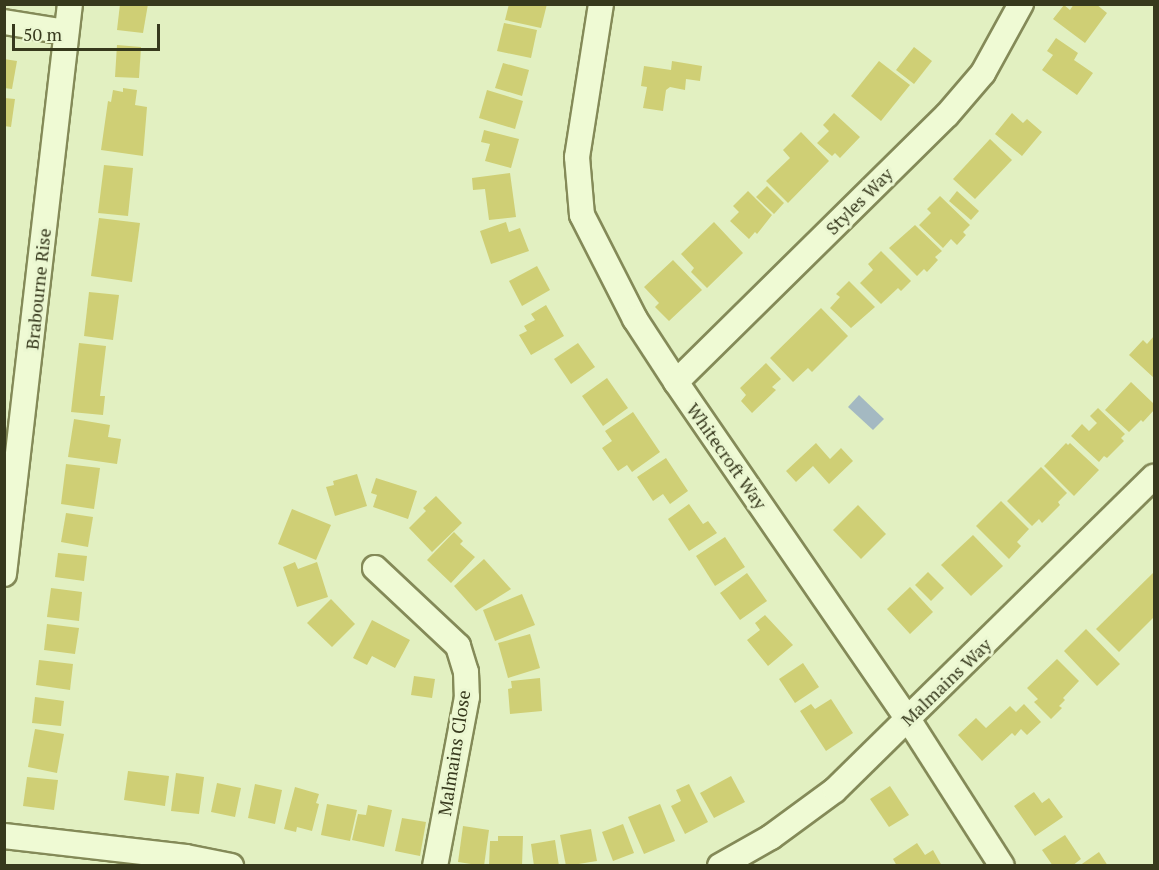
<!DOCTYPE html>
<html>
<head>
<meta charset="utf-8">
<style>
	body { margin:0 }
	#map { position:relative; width:1159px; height:870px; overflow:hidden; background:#e2f0c1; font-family:"PT Serif",serif }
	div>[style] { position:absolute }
	.water>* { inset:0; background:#a4b9c2 }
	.building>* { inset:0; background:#cfcf75 }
	.roads { filter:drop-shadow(2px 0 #848a58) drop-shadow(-2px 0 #848a58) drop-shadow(0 2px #848a58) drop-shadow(0 -2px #848a58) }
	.minor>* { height:24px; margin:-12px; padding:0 12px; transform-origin:12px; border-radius:12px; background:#effad4 }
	span { translate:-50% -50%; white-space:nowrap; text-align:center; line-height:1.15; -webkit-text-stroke:6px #ebf7d1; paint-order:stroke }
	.street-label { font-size:18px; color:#37391d }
	.frame { position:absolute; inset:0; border:6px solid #37391d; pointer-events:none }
	.scale { position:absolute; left:12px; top:24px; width:148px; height:27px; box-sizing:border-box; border:3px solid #37391d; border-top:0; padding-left:8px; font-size:18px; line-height:21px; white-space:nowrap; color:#37391d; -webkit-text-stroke:4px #ebf7d1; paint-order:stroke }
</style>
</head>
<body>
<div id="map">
	<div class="water">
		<div style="clip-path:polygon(859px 395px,884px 419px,873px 430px,848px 407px)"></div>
	</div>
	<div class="building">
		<div style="clip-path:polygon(120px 4px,148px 4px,143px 33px,117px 30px)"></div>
		<div style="clip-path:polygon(509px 4px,547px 4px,541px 28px,505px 20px)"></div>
		<div style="clip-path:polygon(1074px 4px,1096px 4px,1107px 13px,1085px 43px,1053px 19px,1064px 5px,1070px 10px)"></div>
		<div style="clip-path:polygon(504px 23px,537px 30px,531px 58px,497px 51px)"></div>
		<div style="clip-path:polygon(1056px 38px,1078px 53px,1074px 60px,1093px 73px,1077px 95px,1042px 70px,1053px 55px,1047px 51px)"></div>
		<div style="clip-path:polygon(117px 45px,141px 47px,139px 78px,115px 77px)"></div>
		<div style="clip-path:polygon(914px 47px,932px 61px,914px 84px,896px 70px)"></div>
		<div style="clip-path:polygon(4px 59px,17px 61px,12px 89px,4px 88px)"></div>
		<div style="clip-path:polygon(672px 61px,702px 66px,700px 81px,686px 79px,685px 90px,670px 87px,666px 90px,663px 111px,643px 108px,647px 87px,641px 86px,644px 66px,671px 70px)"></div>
		<div style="clip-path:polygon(879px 61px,910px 85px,881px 121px,851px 96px)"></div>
		<div style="clip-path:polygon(503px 63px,529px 70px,522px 96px,495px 88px)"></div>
		<div style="clip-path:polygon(123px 88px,137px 90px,135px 105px,147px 107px,143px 156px,101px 150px,108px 101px,111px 102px,113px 90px,123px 92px)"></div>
		<div style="clip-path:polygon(487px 90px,523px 101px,515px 129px,479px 118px)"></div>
		<div style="clip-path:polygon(4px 98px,15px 99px,11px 127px,4px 126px)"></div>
		<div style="clip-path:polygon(834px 113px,860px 137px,840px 158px,835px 153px,832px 156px,817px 143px,829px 131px,823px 125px)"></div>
		<div style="clip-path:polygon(1012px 113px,1023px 123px,1027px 119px,1042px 132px,1022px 156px,995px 134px)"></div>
		<div style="clip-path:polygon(484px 130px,519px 139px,511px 168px,485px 161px,490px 144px,481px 142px)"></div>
		<div style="clip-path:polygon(801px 132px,829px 161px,788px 203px,766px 181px,790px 158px,783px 150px)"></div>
		<div style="clip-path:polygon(990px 139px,1012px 160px,975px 199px,953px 179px)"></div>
		<div style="clip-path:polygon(104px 165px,133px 168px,128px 216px,98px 213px)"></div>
		<div style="clip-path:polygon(510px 173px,516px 217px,489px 220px,485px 189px,473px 190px,472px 178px)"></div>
		<div style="clip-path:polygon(767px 186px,784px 203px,774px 214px,756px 197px)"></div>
		<div style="clip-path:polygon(748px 191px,772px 215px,757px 234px,755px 232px,749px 239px,730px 221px,739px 212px,733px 206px)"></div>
		<div style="clip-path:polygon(957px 191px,979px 211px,971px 220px,949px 201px)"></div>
		<div style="clip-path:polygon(940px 196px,970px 225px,963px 232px,966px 235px,957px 245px,951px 239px,943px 248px,919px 225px,931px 213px,927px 209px)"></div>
		<div style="clip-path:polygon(99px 218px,140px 223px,132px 282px,91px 276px)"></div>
		<div style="clip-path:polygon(506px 222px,509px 232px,520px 228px,529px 251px,491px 264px,480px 231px)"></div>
		<div style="clip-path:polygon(714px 222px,743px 253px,707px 288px,691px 272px,694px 268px,681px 254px)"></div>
		<div style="clip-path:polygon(915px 225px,942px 251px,935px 257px,938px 260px,927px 272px,924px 269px,917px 276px,889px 248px)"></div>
		<div style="clip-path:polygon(881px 251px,911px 281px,901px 291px,898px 288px,881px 304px,860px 283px,873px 270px,868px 264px)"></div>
		<div style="clip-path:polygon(673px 260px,702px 290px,669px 321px,655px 307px,659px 303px,644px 287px)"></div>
		<div style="clip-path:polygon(537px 266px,550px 290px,522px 306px,509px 281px)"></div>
		<div style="clip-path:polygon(849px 281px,875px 307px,851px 328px,830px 308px,840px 297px,836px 294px)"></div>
		<div style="clip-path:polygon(89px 292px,119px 295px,113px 340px,84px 336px)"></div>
		<div style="clip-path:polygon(546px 305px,564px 336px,531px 355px,519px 335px,527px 331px,524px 326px,535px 320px,531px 314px)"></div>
		<div style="clip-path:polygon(821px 308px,848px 336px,812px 372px,808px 368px,793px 382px,770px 358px)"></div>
		<div style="clip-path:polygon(1154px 336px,1154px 378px,1129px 355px,1143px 340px,1147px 344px)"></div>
		<div style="clip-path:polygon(79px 343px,106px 346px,100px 396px,105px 396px,103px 415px,71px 412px)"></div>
		<div style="clip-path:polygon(578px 343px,595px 367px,571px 384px,554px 359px)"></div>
		<div style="clip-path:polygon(766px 363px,781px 379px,772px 387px,776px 390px,752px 413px,741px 401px,746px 395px,740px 388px)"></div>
		<div style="clip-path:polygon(607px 378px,628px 408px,603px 426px,582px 396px)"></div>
		<div style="clip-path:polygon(1131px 382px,1154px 404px,1154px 410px,1143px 422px,1141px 420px,1129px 432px,1105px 410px)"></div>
		<div style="clip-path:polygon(1098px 408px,1125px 434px,1121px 438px,1124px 441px,1107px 458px,1104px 456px,1099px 462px,1071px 436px,1082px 424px,1089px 431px,1097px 423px,1090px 416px)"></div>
		<div style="clip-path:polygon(633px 412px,660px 452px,632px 472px,627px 465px,618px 471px,602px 448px,612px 441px,605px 431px)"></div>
		<div style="clip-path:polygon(74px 419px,110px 425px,108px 437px,121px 439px,117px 464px,68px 457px)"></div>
		<div style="clip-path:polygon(816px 443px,830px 459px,841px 448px,853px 461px,829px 484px,813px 466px,796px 482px,786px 471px)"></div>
		<div style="clip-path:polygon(1066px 443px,1068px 445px,1070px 443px,1099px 470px,1074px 496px,1044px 466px)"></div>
		<div style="clip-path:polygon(666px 458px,688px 491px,670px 504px,663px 494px,653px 501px,637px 477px)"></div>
		<div style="clip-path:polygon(66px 464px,100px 468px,94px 509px,61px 504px)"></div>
		<div style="clip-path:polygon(1041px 467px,1067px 493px,1058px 502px,1060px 505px,1042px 523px,1039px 519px,1032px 526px,1007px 501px)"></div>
		<div style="clip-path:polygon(357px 474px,367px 506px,335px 516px,326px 487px,334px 485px,333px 481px)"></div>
		<div style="clip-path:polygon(376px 478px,417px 491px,408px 519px,373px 507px,377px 495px,371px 493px)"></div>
		<div style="clip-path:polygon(436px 496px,462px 523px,432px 552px,409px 528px,426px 511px,423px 508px)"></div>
		<div style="clip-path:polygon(1001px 501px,1029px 529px,1017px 542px,1021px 546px,1009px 559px,976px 526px)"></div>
		<div style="clip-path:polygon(689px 504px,703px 524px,708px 521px,717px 533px,689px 551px,668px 519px)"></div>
		<div style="clip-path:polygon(858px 505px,886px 534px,861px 559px,833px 530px)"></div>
		<div style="clip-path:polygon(292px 509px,331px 525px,316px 560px,278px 544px)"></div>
		<div style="clip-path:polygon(66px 513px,93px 517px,88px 547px,61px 542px)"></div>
		<div style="clip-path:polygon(454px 532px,463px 541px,460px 544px,475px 557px,451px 583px,427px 560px)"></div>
		<div style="clip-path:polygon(973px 535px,1003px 566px,971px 596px,941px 565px)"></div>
		<div style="clip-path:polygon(725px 537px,745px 567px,715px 586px,696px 556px)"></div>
		<div style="clip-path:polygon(58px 553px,87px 556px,84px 581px,55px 577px)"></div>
		<div style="clip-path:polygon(484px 559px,511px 589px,476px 611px,454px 586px)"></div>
		<div style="clip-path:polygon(295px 562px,298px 569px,317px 562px,328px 597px,297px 607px,283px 567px)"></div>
		<div style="clip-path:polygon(928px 572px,944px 588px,931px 601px,915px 585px)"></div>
		<div style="clip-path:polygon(1154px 572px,1154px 617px,1119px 652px,1096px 629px)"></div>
		<div style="clip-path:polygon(747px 573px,767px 601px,740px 620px,720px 593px)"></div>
		<div style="clip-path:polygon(910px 587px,933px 612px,910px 634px,887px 609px)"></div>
		<div style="clip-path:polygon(51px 588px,82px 592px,79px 621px,47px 617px)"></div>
		<div style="clip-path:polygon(522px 594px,535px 625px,495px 641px,483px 610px)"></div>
		<div style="clip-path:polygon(331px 599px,355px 624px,332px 647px,307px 623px)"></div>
		<div style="clip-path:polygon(765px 615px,793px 645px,768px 666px,747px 640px,760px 630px,755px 623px)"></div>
		<div style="clip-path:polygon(372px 620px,410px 640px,395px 668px,372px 656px,367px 665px,353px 658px)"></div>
		<div style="clip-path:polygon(47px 624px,79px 628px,75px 654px,44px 650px)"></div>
		<div style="clip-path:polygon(1086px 629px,1120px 664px,1097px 686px,1064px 651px)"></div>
		<div style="clip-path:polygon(530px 634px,540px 668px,508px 678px,498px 643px)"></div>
		<div style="clip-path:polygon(1057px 659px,1079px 681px,1063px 698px,1065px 700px,1059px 706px,1062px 708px,1051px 719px,1034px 702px,1038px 699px,1027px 688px)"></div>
		<div style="clip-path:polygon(39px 660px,73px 664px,70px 690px,36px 685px)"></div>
		<div style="clip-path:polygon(803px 663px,819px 687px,795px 703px,779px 679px)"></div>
		<div style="clip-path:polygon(414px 676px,435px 679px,432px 698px,411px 695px)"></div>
		<div style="clip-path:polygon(540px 678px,542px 711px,510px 714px,508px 689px,512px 688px,511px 681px)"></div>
		<div style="clip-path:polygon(35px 697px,64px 701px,61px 726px,32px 723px)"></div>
		<div style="clip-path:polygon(831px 699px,853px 733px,826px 751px,800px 711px,811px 704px,815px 709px)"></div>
		<div style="clip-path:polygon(1024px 704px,1041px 722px,1027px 735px,1021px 729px,1015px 736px,1012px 733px,982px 761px,958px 735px,976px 718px,986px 728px,1010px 706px,1016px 712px)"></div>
		<div style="clip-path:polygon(35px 729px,64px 734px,57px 773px,28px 767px)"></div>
		<div style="clip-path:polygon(128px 771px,169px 776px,165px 806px,124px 800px)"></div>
		<div style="clip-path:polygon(176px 773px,204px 777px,199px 814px,171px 811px)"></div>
		<div style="clip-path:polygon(731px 776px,745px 802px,714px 818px,700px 793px)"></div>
		<div style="clip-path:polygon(27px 777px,58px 780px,54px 810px,23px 806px)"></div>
		<div style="clip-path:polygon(217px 783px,241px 788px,235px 817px,211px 812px)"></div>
		<div style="clip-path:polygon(255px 784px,282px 790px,275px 824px,248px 818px)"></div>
		<div style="clip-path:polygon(689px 784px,708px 822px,685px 834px,671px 806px,681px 801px,676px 790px)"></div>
		<div style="clip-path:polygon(890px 786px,909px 815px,889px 827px,870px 799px)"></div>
		<div style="clip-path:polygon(295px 787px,319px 794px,316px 803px,319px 804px,312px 831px,297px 827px,296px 832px,284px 829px)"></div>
		<div style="clip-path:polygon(1034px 792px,1042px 803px,1049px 798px,1063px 817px,1035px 836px,1014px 806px)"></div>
		<div style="clip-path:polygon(327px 804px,357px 810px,350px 841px,321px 835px)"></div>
		<div style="clip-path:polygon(660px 804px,675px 841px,644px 854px,628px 817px)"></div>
		<div style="clip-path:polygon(368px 805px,392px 810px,384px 847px,352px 840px,358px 814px,366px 815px)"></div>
		<div style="clip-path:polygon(402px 818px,426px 822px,420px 856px,395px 851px)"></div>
		<div style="clip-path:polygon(623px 824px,634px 853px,613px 861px,602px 832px)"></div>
		<div style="clip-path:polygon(463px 826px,489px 830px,484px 866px,458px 862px)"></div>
		<div style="clip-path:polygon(591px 829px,597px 861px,566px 866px,560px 835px)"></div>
		<div style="clip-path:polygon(1065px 835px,1081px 859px,1072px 866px,1053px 866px,1042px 850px)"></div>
		<div style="clip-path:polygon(498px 836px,523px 836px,522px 866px,489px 866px,490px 841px,498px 841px)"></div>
		<div style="clip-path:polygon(555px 840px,559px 866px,534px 866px,531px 844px)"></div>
		<div style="clip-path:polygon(917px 843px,925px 855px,933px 850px,942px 866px,897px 866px,893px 859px)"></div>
		<div style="clip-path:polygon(1099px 852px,1108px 866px,1079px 866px)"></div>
	</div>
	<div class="roads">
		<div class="minor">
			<div style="left:601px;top:4px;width:155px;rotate:98.9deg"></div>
			<div style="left:577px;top:157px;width:58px;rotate:85.1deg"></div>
			<div style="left:582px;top:215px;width:117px;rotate:63deg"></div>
			<div style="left:635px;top:319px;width:75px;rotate:56.9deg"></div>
			<div style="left:676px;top:382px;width:409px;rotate:55.5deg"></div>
			<div style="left:908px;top:719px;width:174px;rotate:57.4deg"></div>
			<div style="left:4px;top:22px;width:63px;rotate:9.2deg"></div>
			<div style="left:676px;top:382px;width:380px;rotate:-44.6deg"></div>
			<div style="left:947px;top:115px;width:55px;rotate:-49.4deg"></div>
			<div style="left:983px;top:73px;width:79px;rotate:-61.2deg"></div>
			<div style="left:375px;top:568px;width:114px;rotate:43.2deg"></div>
			<div style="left:458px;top:646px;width:27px;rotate:73deg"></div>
			<div style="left:466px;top:672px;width:25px;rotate:88deg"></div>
			<div style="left:467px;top:697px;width:172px;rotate:100.7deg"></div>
			<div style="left:4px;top:574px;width:574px;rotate:-83.4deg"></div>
			<div style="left:4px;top:836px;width:183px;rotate:6.6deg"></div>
			<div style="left:186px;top:857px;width:46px;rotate:11.3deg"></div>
			<div style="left:720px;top:866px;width:59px;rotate:-29.6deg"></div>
			<div style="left:771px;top:837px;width:79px;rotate:-36.3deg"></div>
			<div style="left:835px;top:790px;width:447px;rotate:-44.5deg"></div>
		</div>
	</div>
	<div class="street-label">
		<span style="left:859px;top:201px;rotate:-45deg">Styles Way</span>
		<span style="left:38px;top:289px;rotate:-84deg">Brabourne Rise</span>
		<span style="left:727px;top:456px;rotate:55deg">Whitecroft Way</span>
		<span style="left:946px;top:682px;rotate:-44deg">Malmains Way</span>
		<span style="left:454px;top:753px;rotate:-81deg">Malmains Close</span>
	</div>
	<div class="frame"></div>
	<div class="scale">50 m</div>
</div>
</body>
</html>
